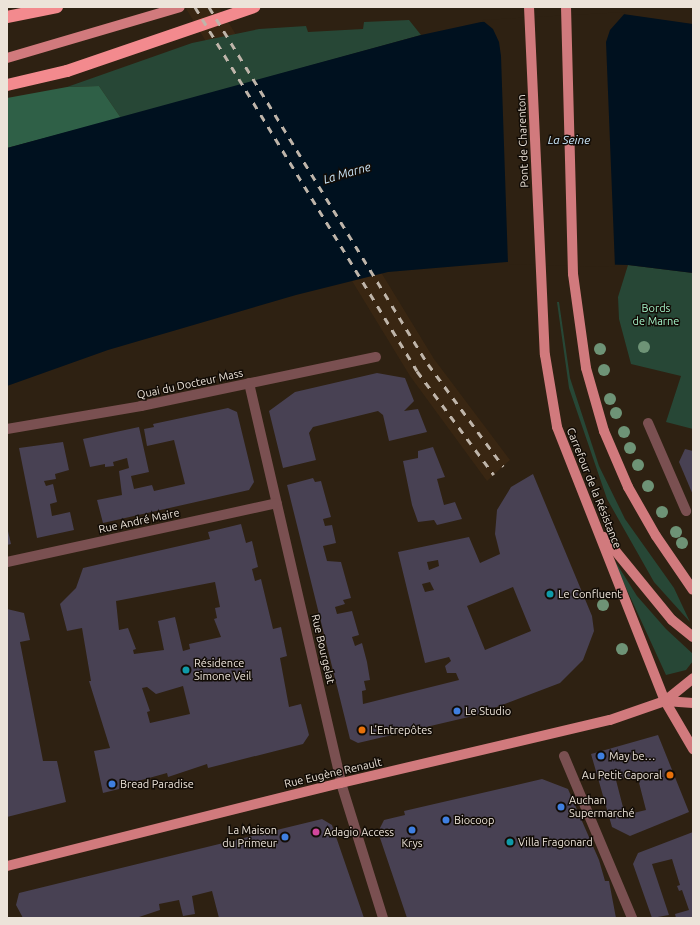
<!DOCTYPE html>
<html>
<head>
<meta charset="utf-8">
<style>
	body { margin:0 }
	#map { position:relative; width:700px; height:925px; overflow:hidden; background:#2e2112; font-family:Ubuntu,sans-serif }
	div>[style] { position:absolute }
	.built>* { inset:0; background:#392612 }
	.green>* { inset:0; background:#274736 }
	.forest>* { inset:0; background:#2f6047 }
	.water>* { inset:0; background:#00111f }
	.pier>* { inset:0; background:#2e2112 }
	.building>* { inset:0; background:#484153 }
	.minor>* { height:10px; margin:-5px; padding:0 5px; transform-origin:5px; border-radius:5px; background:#7a5051 }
	.major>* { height:10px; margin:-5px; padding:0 5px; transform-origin:5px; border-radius:5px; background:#d17a7d }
	.highway>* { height:12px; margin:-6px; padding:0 6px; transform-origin:6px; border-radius:6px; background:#f38a8e }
	.rail>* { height:3px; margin-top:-1.5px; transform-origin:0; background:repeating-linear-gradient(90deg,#bfb5aa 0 7px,transparent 0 14px) }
	.trees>* { width:12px; height:12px; margin:-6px; border-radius:50%; background:#6e9376 }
	.dots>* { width:11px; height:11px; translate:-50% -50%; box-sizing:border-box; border:2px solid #120c06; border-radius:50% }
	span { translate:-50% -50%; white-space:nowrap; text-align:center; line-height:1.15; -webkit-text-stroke:3px #120c06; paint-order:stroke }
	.street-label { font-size:11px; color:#ece3d9 }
	.park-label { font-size:11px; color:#a3f1c7 }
	.poi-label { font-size:11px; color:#ece3d9 }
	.left { translate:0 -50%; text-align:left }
	.right { translate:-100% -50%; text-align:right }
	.water-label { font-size:12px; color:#cbe7fa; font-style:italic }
	.frame { position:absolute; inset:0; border:8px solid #ece3d9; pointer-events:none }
</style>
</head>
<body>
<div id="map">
	<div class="built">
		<div style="clip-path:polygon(185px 7px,219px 7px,434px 359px,510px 460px,487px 481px,410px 376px)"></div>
	</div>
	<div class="green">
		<div style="clip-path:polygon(409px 20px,421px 35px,121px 118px,99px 86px,67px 87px,192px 43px,259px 29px,306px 26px,308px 32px,363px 29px,364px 22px)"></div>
		<div style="clip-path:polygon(628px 265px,693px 273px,693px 429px,666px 422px,681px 376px,631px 364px,619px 319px,618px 297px)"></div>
		<div style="clip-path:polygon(557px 302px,559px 302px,570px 378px,599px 466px,625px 519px,674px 588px,690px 622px,654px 582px,607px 499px,569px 388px)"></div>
		<div style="clip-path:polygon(610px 553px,637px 596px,666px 629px,693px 654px,693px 661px,686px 670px,666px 675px)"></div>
	</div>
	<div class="forest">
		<div style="clip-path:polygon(99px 86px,121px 118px,7px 148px,7px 98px,67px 87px)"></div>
	</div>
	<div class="water">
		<div style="clip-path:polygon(623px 14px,693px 24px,693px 273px,628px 265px,507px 262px,388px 272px,296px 295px,108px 350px,7px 386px,7px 148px,421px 35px,481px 22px)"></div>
	</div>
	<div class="pier">
		<div style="clip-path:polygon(626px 12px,610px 30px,606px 42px,615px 267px,508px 264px,501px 56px,499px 42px,493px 29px,482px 20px)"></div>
	</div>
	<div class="building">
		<div style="clip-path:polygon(377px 373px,405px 378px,414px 401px,404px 411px,418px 409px,427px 432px,389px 441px,383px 415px,378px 411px,313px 427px,309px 433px,316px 460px,283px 468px,269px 411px,295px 392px)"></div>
		<div style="clip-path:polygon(228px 408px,237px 412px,254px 482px,249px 490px,103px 523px,97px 500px,122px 495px,119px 471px,129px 468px,127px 458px,113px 462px,114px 466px,105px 467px,105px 464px,90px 467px,83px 439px,139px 427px,149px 472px,131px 476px,134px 489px,152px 485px,154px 491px,185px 484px,174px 440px,147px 446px,144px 429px,154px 427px,153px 424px)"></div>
		<div style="clip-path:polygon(63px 442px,69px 470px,55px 474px,56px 479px,44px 481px,46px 486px,53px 484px,57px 502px,50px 504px,52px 516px,70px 512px,74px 530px,37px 538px,19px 448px)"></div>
		<div style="clip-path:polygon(433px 447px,445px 477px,437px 479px,444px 505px,455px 502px,462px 519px,437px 525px,434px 520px,418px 522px,412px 505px,403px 461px,418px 458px,418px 451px)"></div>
		<div style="clip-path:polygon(685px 449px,693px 451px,693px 495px,679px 462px)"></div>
		<div style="clip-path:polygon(evenodd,533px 474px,592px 616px,594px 631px,583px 660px,560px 683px,473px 716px,358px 743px,350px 739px,287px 485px,313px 478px,315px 482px,321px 481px,331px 517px,323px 519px,325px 526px,332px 525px,336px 543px,323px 546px,327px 561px,341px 562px,351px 598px,343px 600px,345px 604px,335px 607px,337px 614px,352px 611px,359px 635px,352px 637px,355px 646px,362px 643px,367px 662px,370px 680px,364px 681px,366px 690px,362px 691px,363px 704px,459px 680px,456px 673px,447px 673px,445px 666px,451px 661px,449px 657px,425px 663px,398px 552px,469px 537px,480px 563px,500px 554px,495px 534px,497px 510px,511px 487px,533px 474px,438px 560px,439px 566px,429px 570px,427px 562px,438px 560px,533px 474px,430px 582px,434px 590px,425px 592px,422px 584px,430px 582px,533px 474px,513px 587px,531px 631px,485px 650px,467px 606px,513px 587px)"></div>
		<div style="clip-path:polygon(evenodd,241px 524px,246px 543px,252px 541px,258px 567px,252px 569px,255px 581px,261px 579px,273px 629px,281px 627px,287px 656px,280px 658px,289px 707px,301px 704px,309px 735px,303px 744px,208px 768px,207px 764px,168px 777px,167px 773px,149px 778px,134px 782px,135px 785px,103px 793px,94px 751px,110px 748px,89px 681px,91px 681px,82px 628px,67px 631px,60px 604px,76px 588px,83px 568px,210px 539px,208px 532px,241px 524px,215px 582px,220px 607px,215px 608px,217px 618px,214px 619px,221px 637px,189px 644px,190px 649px,183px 651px,175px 617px,158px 621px,164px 650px,134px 654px,133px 650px,136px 649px,128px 628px,119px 630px,116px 601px,215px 582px,241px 524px,183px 686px,190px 714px,150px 723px,147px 712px,150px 711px,142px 688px,147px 687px,156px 694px,183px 686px)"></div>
		<div style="clip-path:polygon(7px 527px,11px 544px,7px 545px)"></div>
		<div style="clip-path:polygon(7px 609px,24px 613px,30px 640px,20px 642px,43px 761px,57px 761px,66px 802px,7px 817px)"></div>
		<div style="clip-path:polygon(evenodd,658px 735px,689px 812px,630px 836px,612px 827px,591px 754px,658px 735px,637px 775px,646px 810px,625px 815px,616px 780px,637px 775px)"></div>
		<div style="clip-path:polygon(542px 779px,568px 789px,599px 860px,605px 881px,609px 881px,616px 918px,407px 918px,379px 835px,382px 834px,380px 828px,384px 820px,405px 815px,404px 811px)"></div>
		<div style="clip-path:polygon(322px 819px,332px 825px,364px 918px,219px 918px,212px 891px,192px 896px,195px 914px,183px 916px,179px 900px,159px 904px,160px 910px,136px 918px,23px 918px,16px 905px,19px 893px)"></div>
		<div style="clip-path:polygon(693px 832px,693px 918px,676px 918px,675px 914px,689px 910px,682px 890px,679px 891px,677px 886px,680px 885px,672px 859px,652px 864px,669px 915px,652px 918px,633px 864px,638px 853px)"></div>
	</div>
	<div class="minor">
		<div style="left:249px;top:383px;width:410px;rotate:77deg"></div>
		<div style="left:341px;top:783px;width:141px;rotate:72.7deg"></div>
		<div style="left:648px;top:423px;width:96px;rotate:66.6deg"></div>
		<div style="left:7px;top:429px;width:136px;rotate:-9.7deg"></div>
		<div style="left:141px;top:406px;width:240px;rotate:-11.8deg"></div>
		<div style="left:7px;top:562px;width:276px;rotate:-12.3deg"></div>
		<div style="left:564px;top:756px;width:176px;rotate:67.2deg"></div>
	</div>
	<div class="major">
		<div style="left:529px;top:7px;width:348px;rotate:87.4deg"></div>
		<div style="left:545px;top:355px;width:73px;rotate:80.5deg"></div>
		<div style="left:557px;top:427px;width:295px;rotate:68.5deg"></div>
		<div style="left:665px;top:701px;width:56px;rotate:59.7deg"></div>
		<div style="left:566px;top:7px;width:267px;rotate:88.5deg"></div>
		<div style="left:573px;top:274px;width:95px;rotate:82.1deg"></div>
		<div style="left:586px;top:368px;width:66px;rotate:74.1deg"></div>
		<div style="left:604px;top:431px;width:61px;rotate:66.8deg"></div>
		<div style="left:628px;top:487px;width:56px;rotate:60.3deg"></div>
		<div style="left:656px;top:536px;width:65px;rotate:55.6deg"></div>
		<div style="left:7px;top:58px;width:180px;rotate:-16.4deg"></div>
		<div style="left:604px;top:537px;width:107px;rotate:50.7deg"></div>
		<div style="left:672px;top:620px;width:27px;rotate:39deg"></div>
		<div style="left:665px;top:701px;width:28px;rotate:4deg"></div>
		<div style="left:7px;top:866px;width:344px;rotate:-14deg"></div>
		<div style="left:341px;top:783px;width:276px;rotate:-13.2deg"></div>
		<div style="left:610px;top:720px;width:58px;rotate:-19.1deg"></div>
		<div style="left:665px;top:701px;width:36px;rotate:-39deg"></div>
	</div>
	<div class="highway">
		<div style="left:7px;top:17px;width:51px;rotate:-11.3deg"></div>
		<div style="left:7px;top:85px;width:62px;rotate:-13.1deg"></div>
		<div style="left:67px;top:71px;width:198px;rotate:-18.9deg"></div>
	</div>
	<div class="rail">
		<div style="left:195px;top:7px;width:426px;rotate:58.6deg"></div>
		<div style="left:417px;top:371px;width:129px;rotate:53.5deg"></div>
		<div style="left:209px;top:7px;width:419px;rotate:58.5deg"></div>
		<div style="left:428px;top:364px;width:127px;rotate:53.7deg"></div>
	</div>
	<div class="trees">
		<div style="left:644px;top:347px"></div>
		<div style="left:600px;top:349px"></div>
		<div style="left:604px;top:370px"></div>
		<div style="left:610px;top:399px"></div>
		<div style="left:616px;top:413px"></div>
		<div style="left:624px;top:432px"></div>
		<div style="left:630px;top:448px"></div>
		<div style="left:638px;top:465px"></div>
		<div style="left:648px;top:486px"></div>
		<div style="left:662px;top:512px"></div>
		<div style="left:676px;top:532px"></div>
		<div style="left:682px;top:543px"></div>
		<div style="left:603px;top:605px"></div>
		<div style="left:622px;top:649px"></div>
	</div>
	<div class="dots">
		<div style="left:550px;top:594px;background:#0f9aa8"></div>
		<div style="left:186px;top:670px;background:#0f9aa8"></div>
		<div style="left:457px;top:711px;background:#3f7fe0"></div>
		<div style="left:362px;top:730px;background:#e8710a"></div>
		<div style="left:601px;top:756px;background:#3f7fe0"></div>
		<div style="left:670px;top:775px;background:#e8710a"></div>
		<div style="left:112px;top:784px;background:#3f7fe0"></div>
		<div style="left:561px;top:807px;background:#3f7fe0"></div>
		<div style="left:446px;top:820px;background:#3f7fe0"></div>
		<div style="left:412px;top:830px;background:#3f7fe0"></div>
		<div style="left:316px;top:832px;background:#d1479c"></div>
		<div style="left:285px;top:837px;background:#3f7fe0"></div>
		<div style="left:510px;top:842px;background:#0f9aa8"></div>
	</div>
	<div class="street-label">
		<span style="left:523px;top:141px;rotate:-92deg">Pont de Charenton</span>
		<span style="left:190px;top:384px;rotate:-12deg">Quai du Docteur Mass</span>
		<span style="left:594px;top:488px;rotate:68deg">Carrefour de la Résistance</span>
		<span style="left:139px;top:521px;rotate:-12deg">Rue André Maire</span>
		<span style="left:323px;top:649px;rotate:77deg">Rue Bourgelat</span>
		<span style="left:333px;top:773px;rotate:-13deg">Rue Eugène Renault</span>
	</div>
	<div class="park-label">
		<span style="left:656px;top:315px">Bords<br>de Marne</span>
	</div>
	<div class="poi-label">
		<span class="left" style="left:558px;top:594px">Le Confluent</span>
		<span class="left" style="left:194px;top:670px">Résidence<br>Simone Veil</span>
		<span class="left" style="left:465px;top:711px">Le Studio</span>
		<span class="left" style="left:370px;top:730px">L’Entrepôtes</span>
		<span class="left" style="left:609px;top:756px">May be…</span>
		<span class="right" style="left:662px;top:775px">Au Petit Caporal</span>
		<span class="left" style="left:120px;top:784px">Bread Paradise</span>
		<span class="left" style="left:569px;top:807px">Auchan<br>Supermarché</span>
		<span class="left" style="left:454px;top:820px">Biocoop</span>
		<span class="right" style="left:277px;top:837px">La Maison<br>du Primeur</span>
		<span class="left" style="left:324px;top:832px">Adagio Access</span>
		<span class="left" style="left:518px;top:842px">Villa Fragonard</span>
		<span style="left:412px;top:843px">Krys</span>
	</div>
	<div class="water-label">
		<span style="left:569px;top:140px">La Seine</span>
		<span style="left:347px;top:173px;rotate:-16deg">La Marne</span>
	</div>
	<div class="frame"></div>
</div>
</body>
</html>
